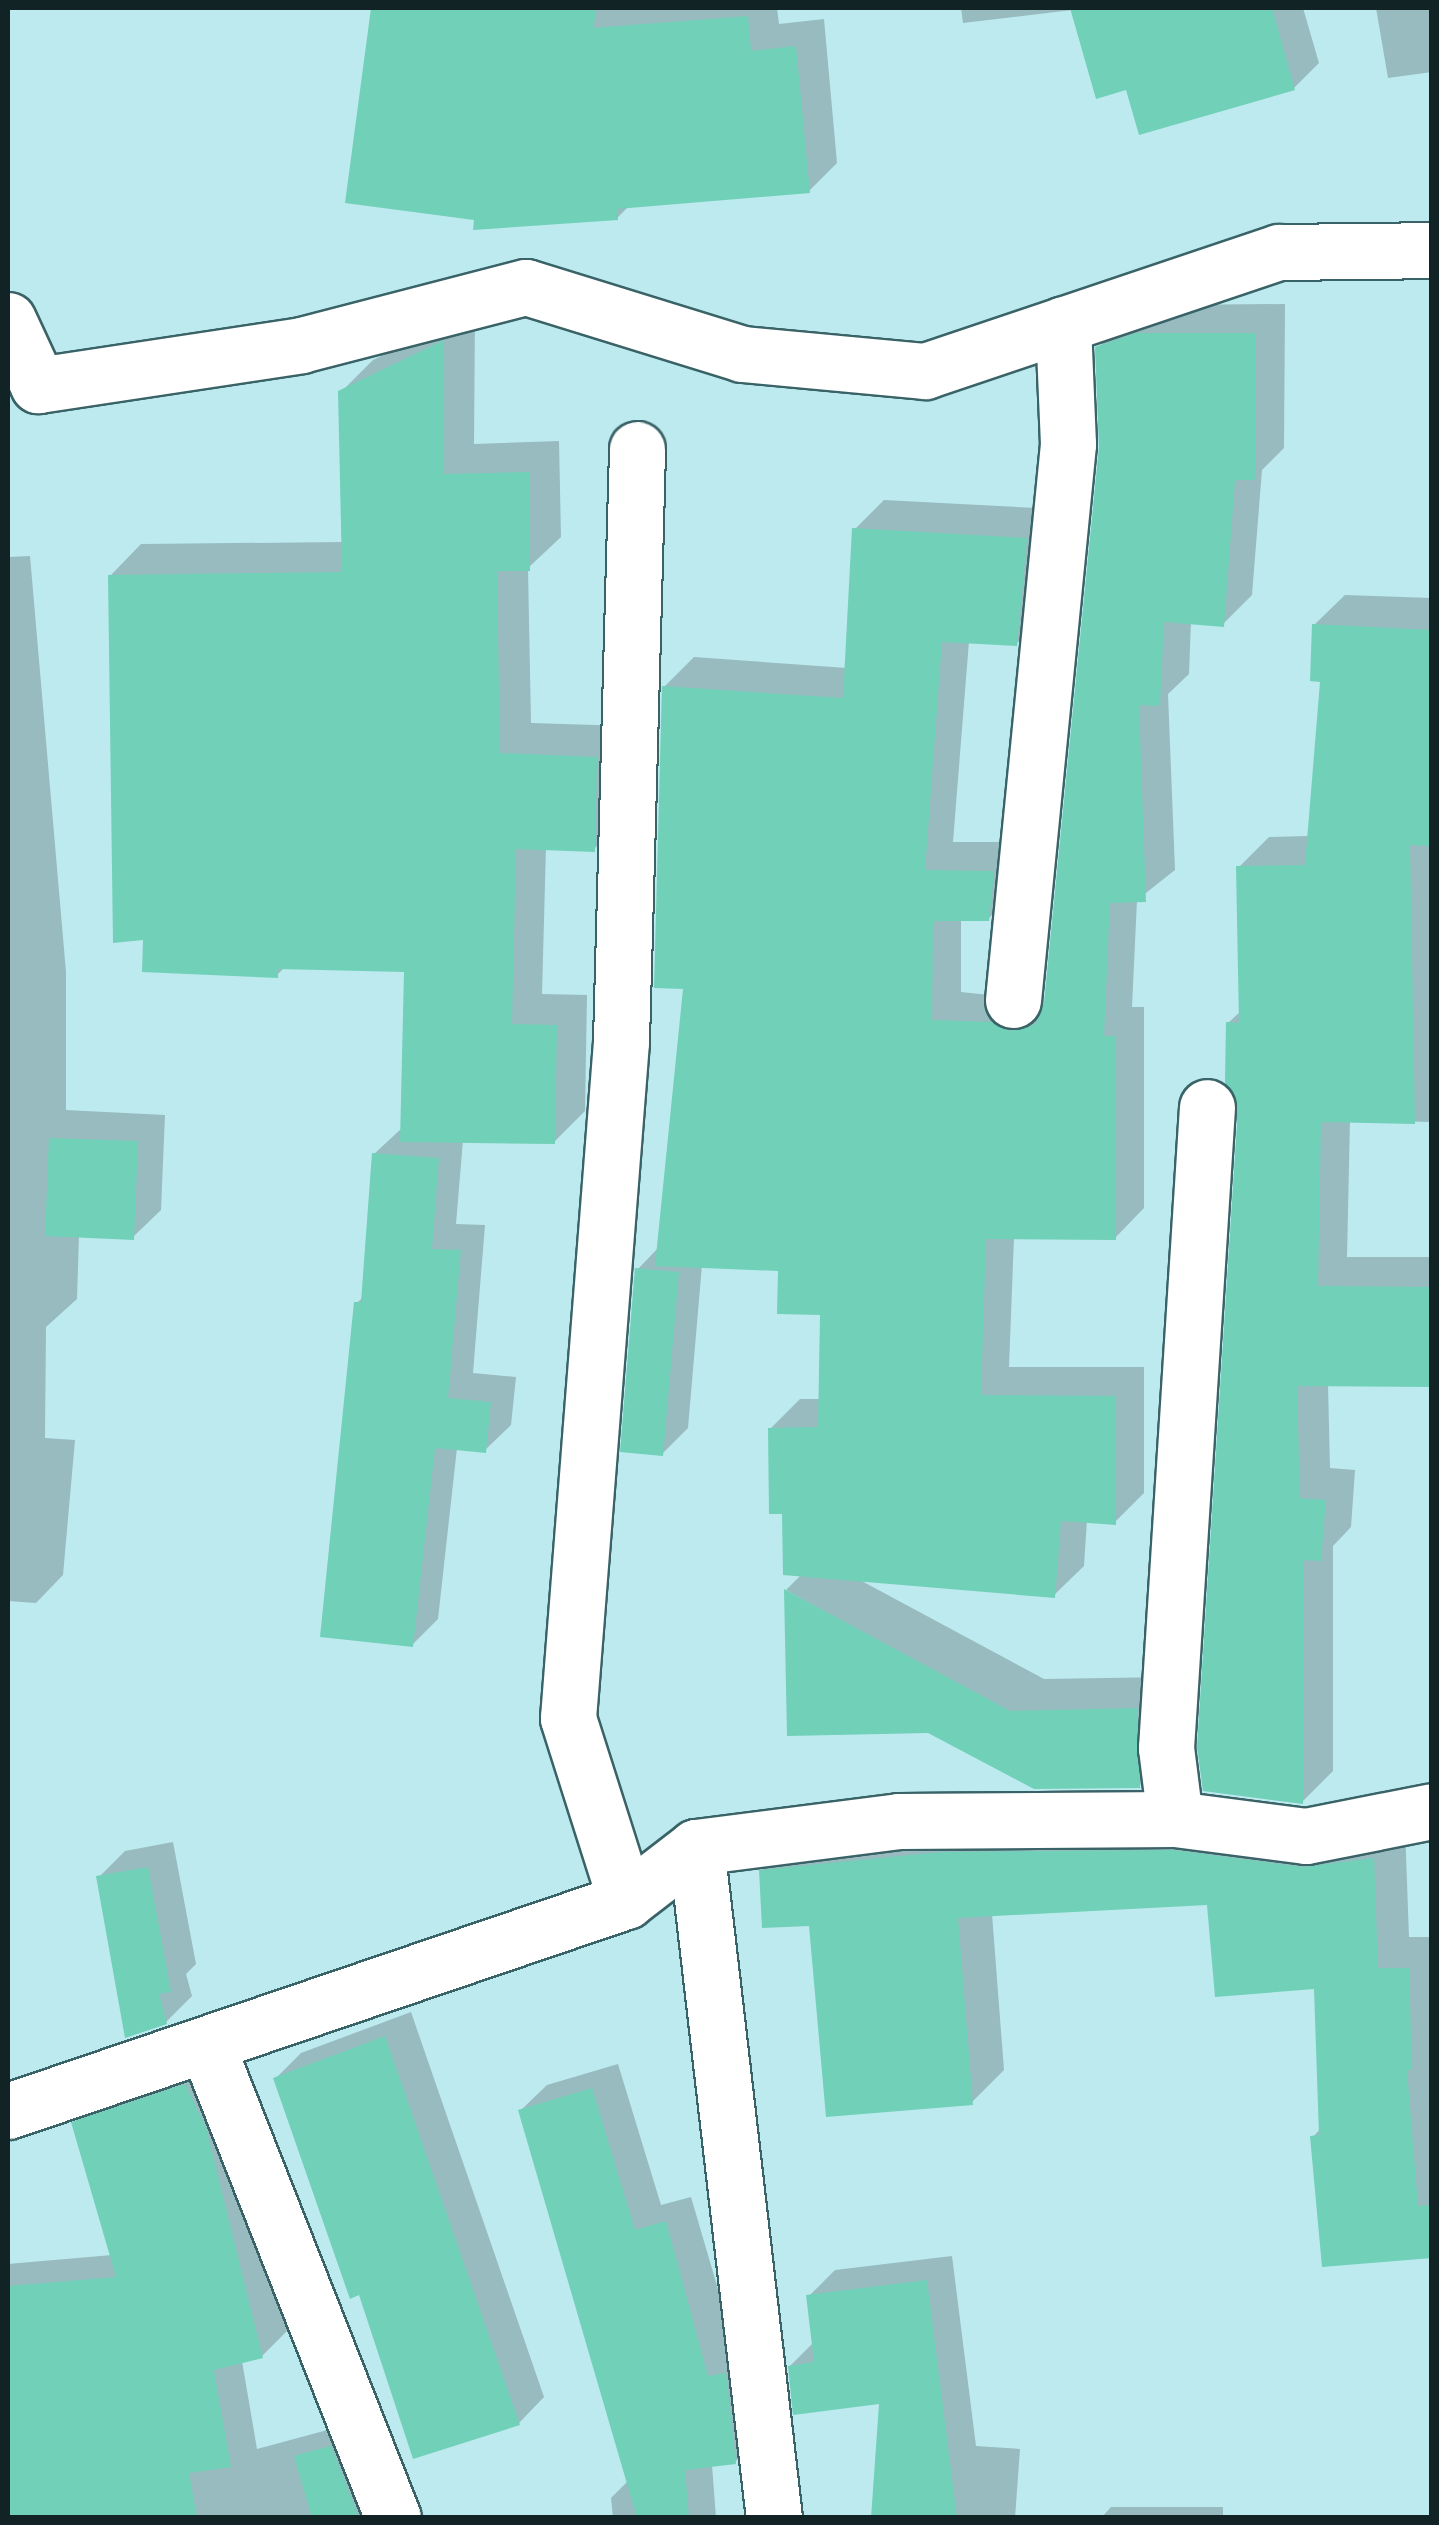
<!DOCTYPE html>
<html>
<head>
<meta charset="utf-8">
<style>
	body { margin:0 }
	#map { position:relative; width:1439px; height:2525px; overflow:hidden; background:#bdeaef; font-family:"Varela Round",sans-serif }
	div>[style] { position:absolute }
	.shadow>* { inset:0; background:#0003 }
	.building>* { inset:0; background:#70d0b8 }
	.roads { filter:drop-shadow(2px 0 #3a6367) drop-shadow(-2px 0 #3a6367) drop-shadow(0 2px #3a6367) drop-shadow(0 -2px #3a6367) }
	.minor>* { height:55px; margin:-27.5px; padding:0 27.5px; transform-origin:27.5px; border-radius:27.5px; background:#fff }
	span { translate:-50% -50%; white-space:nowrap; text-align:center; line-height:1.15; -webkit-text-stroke:8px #bdeaef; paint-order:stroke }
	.frame { position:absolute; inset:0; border:10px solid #122325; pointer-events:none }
</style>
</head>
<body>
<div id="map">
	<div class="shadow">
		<div style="clip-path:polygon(385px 8px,777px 8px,779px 24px,824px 19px,837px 163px,809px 191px,629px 206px,617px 218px,477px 218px,381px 22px)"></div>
		<div style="clip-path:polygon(961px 8px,1089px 8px,963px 23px)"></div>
		<div style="clip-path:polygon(1090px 8px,1303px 8px,1319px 63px,1294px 88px,1128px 86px,1076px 21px)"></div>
		<div style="clip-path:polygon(1376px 8px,1432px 8px,1432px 72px,1388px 78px)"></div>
		<div style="clip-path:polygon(1285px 304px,1284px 448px,1262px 470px,1252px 595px,1223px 624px,1191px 621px,1189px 674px,1168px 694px,1175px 870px,1137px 900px,1132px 1007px,1144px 1007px,1144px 1208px,1115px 1238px,1014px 1237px,1009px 1367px,1144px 1367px,1144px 1493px,1115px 1522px,1087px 1520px,1084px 1566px,1054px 1595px,858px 1579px,1044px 1679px,1169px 1677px,1171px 1753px,1139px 1786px,786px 1590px,802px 1574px,770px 1429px,800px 1399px,821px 1399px,822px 1313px,781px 1269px,702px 1265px,688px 1428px,662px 1454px,637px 1270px,659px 1247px,686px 987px,664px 687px,694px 657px,847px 668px,855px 529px,884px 500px,1056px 509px,1045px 614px,1016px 644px,969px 641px,953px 842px,1023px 842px,1018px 889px,988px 919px,961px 918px,961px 992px,1047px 1001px,1102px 447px,1098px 348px,1128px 318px,1167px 305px)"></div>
		<div style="clip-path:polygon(475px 311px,474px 444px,559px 441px,561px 537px,528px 568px,531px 723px,628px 726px,625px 818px,594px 849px,546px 847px,542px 994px,587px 995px,585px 1111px,554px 1142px,463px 1140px,456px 1224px,485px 1225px,473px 1373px,516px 1377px,511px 1425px,485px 1450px,457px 1448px,438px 1619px,412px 1645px,357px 1303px,364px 1296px,374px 1154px,402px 1128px,406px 970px,285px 967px,277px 975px,146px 938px,110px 576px,141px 544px,344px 542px,341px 392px,373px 360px)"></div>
		<div style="clip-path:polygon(30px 556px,66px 972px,66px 1110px,165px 1115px,161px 1210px,133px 1237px,79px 1235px,77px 1299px,46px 1327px,45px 1438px,75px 1440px,63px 1575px,36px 1603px,8px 1601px,8px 557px)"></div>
		<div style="clip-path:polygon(1345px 595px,1432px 598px,1432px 1139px,1431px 1122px,1350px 1120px,1347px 1257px,1432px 1257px,1432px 1385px,1328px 1384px,1330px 1468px,1355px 1470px,1351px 1527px,1333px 1546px,1333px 1771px,1302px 1802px,1228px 1023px,1241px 1011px,1238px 868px,1269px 837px,1309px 836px,1322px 679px,1314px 625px)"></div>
		<div style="clip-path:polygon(1405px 1828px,1409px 1937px,1432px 1937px,1432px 2255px,1313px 2137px,1321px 2128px,1316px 1986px,1210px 1902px,992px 1914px,1004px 2070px,972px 2102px,761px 1871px,793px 1839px)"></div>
		<div style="clip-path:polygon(173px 1842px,196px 1964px,186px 1974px,192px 1996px,166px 2022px,99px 1877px,125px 1851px)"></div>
		<div style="clip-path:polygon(411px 2012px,544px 2397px,519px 2423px,276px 2078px,301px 2053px)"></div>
		<div style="clip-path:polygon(211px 2060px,230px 2101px,288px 2330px,262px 2356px,242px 2361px,257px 2449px,357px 2422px,396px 2518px,8px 2518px,8px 2264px,112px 2255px,74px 2123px,100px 2097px)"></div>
		<div style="clip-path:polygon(618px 2064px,661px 2205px,691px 2197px,761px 2436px,735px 2462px,712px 2465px,716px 2518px,613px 2518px,611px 2498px,629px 2480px,521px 2110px,547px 2085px)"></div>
		<div style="clip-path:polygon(952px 2256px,976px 2446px,1020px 2449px,1015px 2518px,873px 2518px,882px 2402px,790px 2366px,814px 2342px,809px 2296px,835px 2270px)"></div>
		<div style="clip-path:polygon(1111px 2507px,1223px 2507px,1223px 2518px,1101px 2518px)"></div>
	</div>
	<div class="building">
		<div style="clip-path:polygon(371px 8px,597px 8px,593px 28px,748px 16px,751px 51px,796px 46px,810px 193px,617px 209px,618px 220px,473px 230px,474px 220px,345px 203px)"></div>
		<div style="clip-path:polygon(1070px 8px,1272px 8px,1295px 90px,1139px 135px,1126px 90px,1096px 99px)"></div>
		<div style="clip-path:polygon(1136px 333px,1256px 333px,1255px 480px,1235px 480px,1224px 627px,1164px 622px,1160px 706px,1139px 705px,1146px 902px,1110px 903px,1104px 1036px,1116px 1036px,1116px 1240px,986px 1239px,981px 1395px,1116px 1396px,1116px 1525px,1061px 1521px,1055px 1598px,783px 1575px,782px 1514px,769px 1514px,768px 1428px,818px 1427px,820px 1315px,777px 1314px,778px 1271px,655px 1266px,683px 989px,654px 988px,662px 686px,843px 698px,852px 528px,1027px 538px,1017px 646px,942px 642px,925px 870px,994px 871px,989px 921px,933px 921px,932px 1020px,992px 1022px,1011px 1031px,1036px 1024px,1044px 1003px,1099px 447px,1095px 347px)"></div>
		<div style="clip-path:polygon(444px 340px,444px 474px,529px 472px,530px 571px,497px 571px,500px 753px,597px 757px,595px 852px,516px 849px,512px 1024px,557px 1025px,555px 1144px,400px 1142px,404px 972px,278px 969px,278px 978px,142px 972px,143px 940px,113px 943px,108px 575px,342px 572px,338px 391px)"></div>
		<div style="clip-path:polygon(1312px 624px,1432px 630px,1432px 846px,1410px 845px,1415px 1124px,1321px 1122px,1318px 1286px,1432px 1287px,1432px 1387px,1297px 1386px,1300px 1498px,1326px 1500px,1321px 1561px,1303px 1560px,1303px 1804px,1203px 1791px,1197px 1747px,1238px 1109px,1225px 1082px,1226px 1022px,1239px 1023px,1236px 866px,1305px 865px,1320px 682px,1310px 681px)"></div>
		<div style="clip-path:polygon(49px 1138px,138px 1141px,134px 1240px,45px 1236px)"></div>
		<div style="clip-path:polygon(372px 1153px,439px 1158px,432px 1249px,461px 1250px,448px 1398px,491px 1402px,486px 1453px,435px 1448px,413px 1647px,320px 1637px,354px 1302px,361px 1302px)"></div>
		<div style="clip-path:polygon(635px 1268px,679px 1272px,663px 1456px,620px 1452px)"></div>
		<div style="clip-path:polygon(784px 1589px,1010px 1711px,1137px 1708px,1140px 1788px,1034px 1789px,928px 1733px,787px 1736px)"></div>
		<div style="clip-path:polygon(1173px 1850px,1303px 1867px,1374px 1858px,1378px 1968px,1409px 1968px,1412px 2070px,1407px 2070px,1418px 2206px,1432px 2205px,1432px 2258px,1322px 2267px,1310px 2136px,1319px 2135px,1314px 1989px,1215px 1997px,1207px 1905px,958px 1918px,973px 2105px,826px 2117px,809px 1926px,762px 1928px,759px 1870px,942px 1852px)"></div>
		<div style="clip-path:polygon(148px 1867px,171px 1992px,159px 1994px,167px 2024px,125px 2038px,96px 1876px)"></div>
		<div style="clip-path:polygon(385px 2036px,520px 2425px,413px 2459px,359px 2295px,350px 2299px,273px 2078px)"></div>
		<div style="clip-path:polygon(185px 2084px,206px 2128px,263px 2358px,214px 2370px,231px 2467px,189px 2473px,197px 2518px,8px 2518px,8px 2286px,116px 2277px,71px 2122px)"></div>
		<div style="clip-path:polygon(592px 2088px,635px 2230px,666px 2221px,708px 2376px,726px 2373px,736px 2464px,685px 2470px,689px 2518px,637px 2518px,518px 2110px)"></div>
		<div style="clip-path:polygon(927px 2280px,957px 2518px,871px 2518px,879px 2404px,793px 2415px,788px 2366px,814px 2362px,806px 2295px)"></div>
		<div style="clip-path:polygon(331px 2446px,359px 2518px,312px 2518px,294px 2456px)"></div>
	</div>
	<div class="roads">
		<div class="minor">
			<div style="left:8px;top:320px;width:72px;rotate:65.2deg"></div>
			<div style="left:38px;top:385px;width:266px;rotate:-8.6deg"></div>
			<div style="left:301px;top:345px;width:232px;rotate:-14.5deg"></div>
			<div style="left:526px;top:287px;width:226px;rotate:17.2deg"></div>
			<div style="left:742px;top:354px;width:184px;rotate:5.3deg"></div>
			<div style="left:925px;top:371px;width:373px;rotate:-18.6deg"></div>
			<div style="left:1279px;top:252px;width:153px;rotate:-0.7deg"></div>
			<div style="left:1013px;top:1000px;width:559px;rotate:-84.35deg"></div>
			<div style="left:1068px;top:444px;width:120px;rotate:-92.4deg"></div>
			<div style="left:1175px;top:1819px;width:72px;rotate:-97.2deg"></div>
			<div style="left:1166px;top:1748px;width:642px;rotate:-86.34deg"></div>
			<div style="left:696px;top:1847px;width:676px;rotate:83.37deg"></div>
			<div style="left:626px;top:1901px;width:192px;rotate:-107.6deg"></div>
			<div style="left:568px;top:1718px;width:679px;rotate:-85.52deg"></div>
			<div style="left:621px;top:1041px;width:592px;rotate:-88.45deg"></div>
			<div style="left:207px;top:2046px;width:507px;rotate:68.49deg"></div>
			<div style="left:8px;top:2111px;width:653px;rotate:-18.77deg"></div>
			<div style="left:626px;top:1901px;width:88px;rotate:-37.6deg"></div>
			<div style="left:696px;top:1847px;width:205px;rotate:-7.3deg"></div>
			<div style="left:899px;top:1821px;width:276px;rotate:-0.4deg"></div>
			<div style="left:1175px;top:1819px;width:132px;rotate:7.4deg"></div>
			<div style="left:1306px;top:1836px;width:128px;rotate:-11.2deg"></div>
		</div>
	</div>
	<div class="frame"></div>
</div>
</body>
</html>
